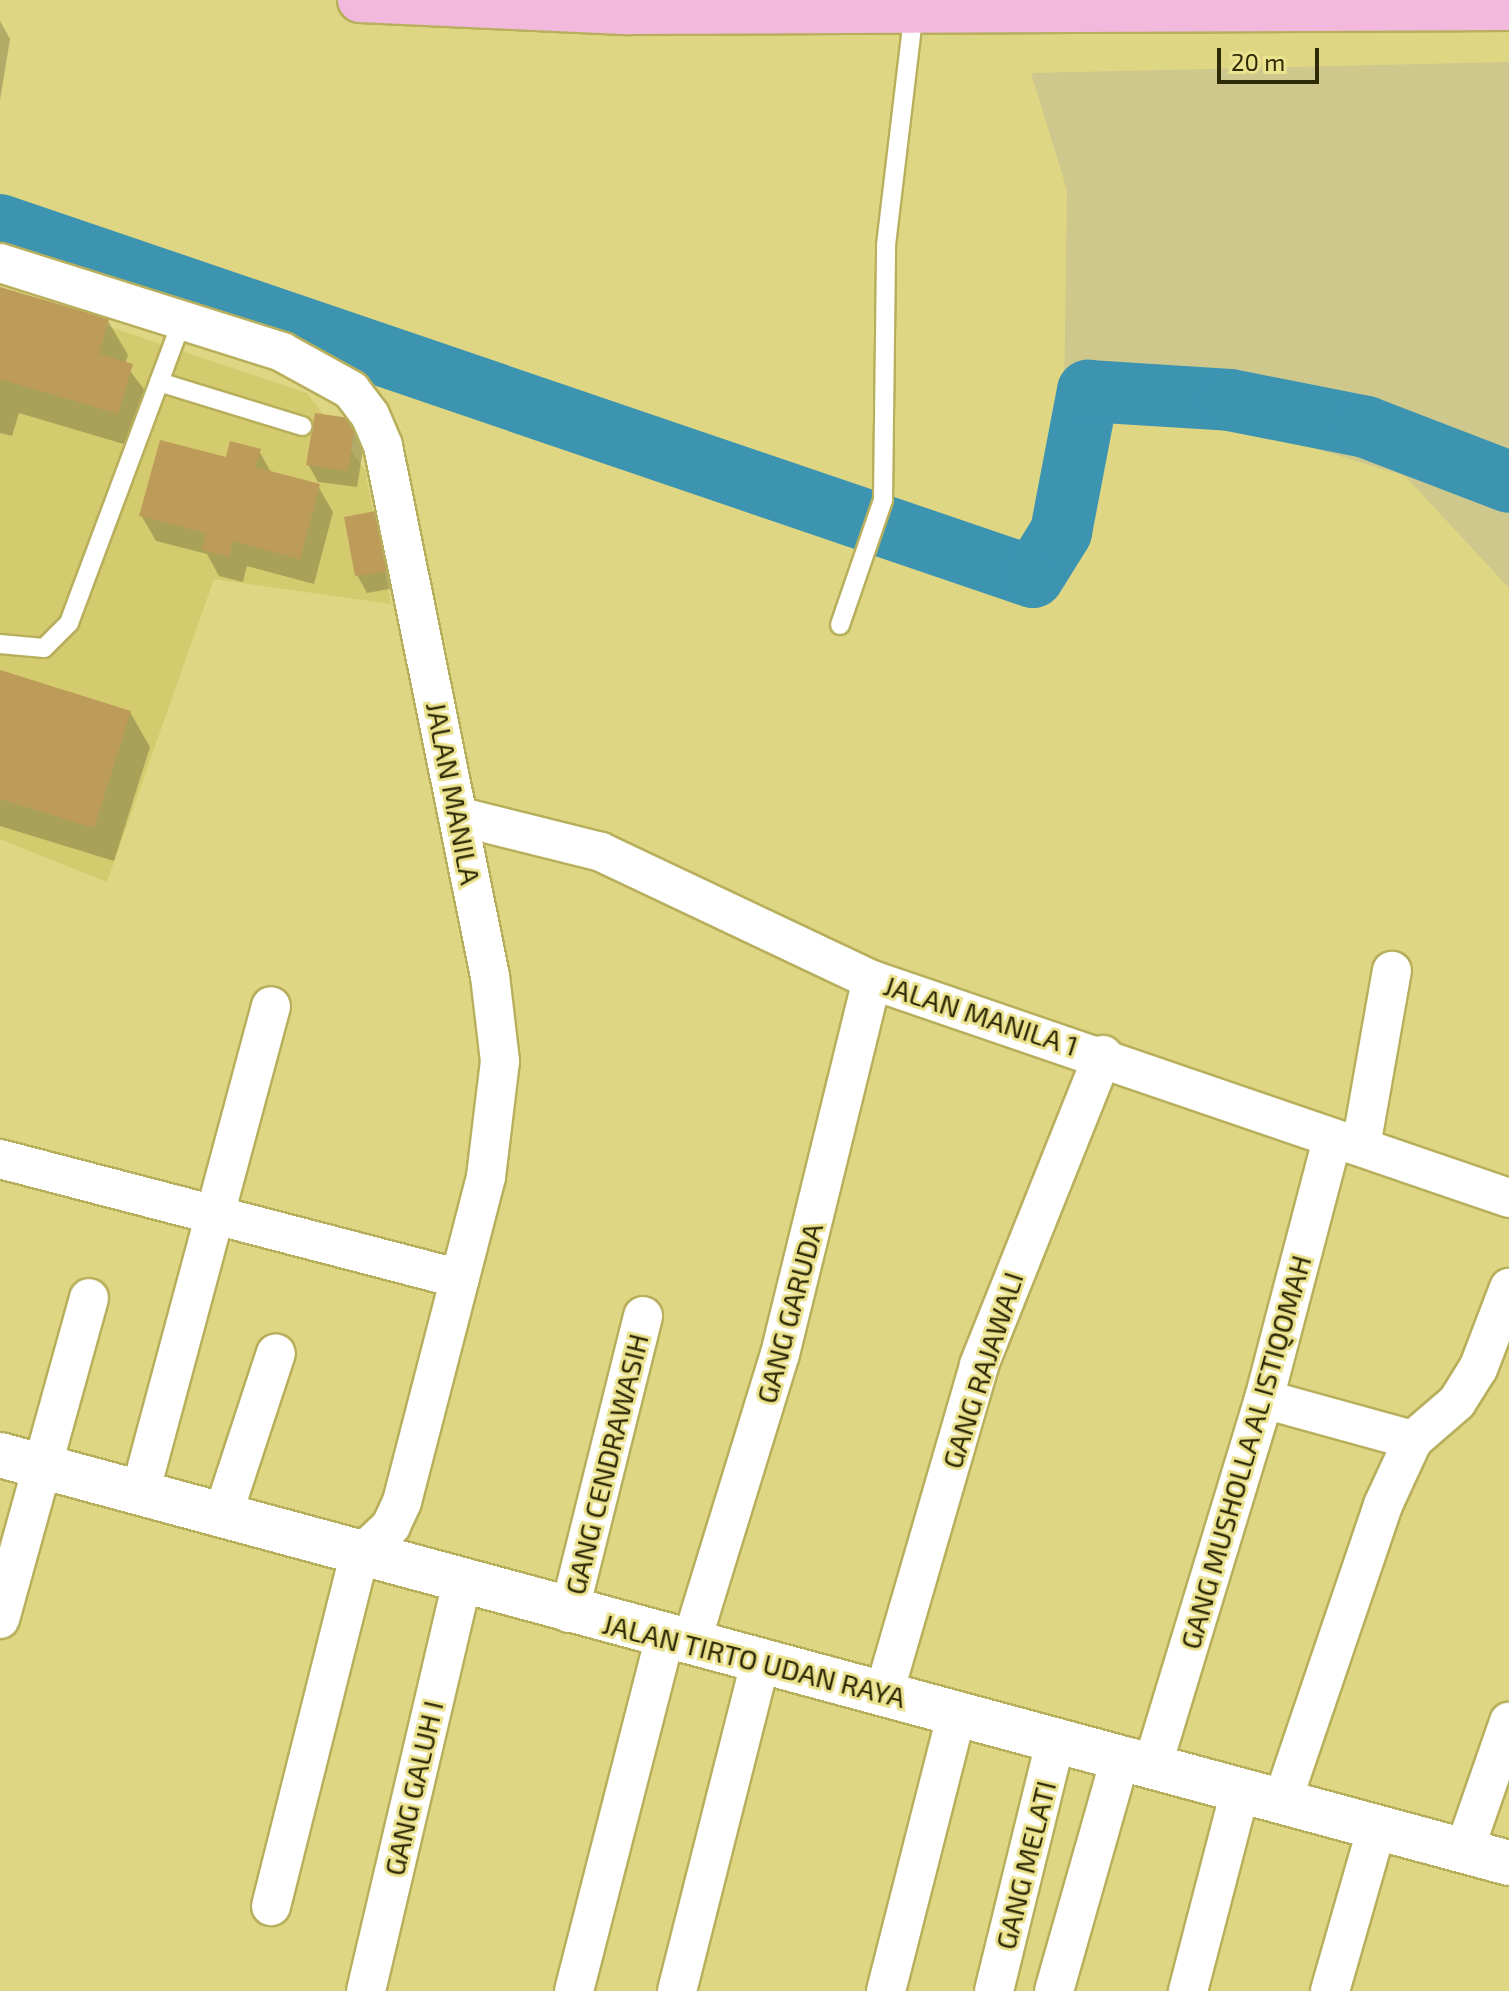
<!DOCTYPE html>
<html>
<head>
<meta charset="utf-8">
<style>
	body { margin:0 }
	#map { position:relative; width:1509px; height:1991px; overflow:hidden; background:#dfd683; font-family:"Exo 2",sans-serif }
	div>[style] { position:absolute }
	.built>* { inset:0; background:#d4ca6e }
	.green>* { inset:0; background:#cec88d }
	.shadow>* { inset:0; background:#0003 }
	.river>* { height:62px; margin:-31px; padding:0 31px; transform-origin:31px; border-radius:31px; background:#3c94b1 }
	.building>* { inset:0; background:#bd9b59 }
	.roads { filter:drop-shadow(2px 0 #b8af5d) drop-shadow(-2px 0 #b8af5d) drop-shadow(0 2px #b8af5d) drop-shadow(0 -2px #b8af5d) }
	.lane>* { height:18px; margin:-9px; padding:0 9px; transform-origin:9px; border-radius:9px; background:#fff }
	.street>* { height:38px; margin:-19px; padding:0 19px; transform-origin:19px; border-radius:19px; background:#fff }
	.secondary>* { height:44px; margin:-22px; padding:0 22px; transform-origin:22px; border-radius:22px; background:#fff }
	.primary>* { height:44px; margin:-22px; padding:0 22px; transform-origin:22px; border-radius:22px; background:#f2b9dc }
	span { translate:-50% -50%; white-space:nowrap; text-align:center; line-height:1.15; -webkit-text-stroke:6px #ece390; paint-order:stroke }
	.street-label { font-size:28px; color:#2e2a06 }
	.scale { position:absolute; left:1217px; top:48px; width:102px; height:36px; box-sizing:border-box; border:4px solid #2e2a06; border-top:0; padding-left:10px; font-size:24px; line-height:28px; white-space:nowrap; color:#2e2a06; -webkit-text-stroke:6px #ece390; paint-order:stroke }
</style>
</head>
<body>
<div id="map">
	<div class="built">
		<div style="clip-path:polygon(0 290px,307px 393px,365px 470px,391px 604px,214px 579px,107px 882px,0 839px)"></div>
	</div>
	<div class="green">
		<div style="clip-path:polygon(1509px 62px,1509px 588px,1405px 476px,1261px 432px,1064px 403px,1067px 190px,1031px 73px)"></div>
	</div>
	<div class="shadow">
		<div style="clip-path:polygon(0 21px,10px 39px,0 100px)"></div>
		<div style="clip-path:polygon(0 289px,108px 321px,128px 355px,125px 364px,152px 400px,137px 448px,19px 413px,12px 436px,0 433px)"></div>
		<div style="clip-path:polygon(355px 421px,365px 438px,357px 487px,318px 482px,308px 464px)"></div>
		<div style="clip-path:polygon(259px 451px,272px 474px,318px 486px,333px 512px,314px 584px,247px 566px,243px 582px,219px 576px,207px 554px,156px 541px,141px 515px,228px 459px)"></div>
		<div style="clip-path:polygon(375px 513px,395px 588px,367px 593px,357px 575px)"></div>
		<div style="clip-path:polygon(0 672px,130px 712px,150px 747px,114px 861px,0 826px)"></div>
	</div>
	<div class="river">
		<div style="left:0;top:225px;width:1091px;rotate:18.82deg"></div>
		<div style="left:1033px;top:577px;width:53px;rotate:-58.1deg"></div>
		<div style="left:1061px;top:532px;width:144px;rotate:-79.2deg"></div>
		<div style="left:1088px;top:391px;width:142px;rotate:3.6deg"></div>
		<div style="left:1230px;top:400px;width:139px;rotate:11.2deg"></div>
		<div style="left:1366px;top:427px;width:153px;rotate:21deg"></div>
	</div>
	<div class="building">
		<div style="clip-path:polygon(0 287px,109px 319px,99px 354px,133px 364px,118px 414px,0 379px)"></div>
		<div style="clip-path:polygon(315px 413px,356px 419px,348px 471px,306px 465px)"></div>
		<div style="clip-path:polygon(160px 440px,226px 457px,230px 441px,261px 449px,255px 467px,320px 484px,300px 559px,233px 541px,229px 557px,202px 550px,206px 533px,139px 516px)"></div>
		<div style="clip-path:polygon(376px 511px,387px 571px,355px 576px,344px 517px)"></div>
		<div style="clip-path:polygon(0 670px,131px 711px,94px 828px,0 799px)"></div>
	</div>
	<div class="roads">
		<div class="lane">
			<div style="left:159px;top:382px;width:150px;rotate:17.1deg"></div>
			<div style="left:840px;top:625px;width:132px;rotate:-71deg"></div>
			<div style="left:883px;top:500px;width:255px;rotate:-89.3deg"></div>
			<div style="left:886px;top:245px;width:236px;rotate:-83.2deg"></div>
			<div style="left:0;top:644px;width:44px;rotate:5.2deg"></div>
			<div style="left:44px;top:648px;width:35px;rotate:-45deg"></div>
			<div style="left:69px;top:623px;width:322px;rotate:-69.5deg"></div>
		</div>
		<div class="street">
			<div style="left:0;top:263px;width:296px;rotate:17.5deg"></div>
			<div style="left:282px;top:352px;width:79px;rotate:28.8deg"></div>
			<div style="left:351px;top:390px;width:31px;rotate:53deg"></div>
			<div style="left:370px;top:415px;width:34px;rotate:67deg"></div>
			<div style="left:383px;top:446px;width:541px;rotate:78.59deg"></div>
			<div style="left:490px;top:976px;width:86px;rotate:83.3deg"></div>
			<div style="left:500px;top:1061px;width:117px;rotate:96.9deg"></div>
			<div style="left:486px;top:1177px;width:336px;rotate:104.5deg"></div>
			<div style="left:402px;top:1502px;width:26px;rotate:115deg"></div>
			<div style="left:391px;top:1526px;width:44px;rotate:136.8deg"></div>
			<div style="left:359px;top:1556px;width:361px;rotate:104.1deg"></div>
			<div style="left:461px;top:817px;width:144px;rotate:14deg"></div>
			<div style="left:601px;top:852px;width:300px;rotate:25.3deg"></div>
			<div style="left:872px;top:980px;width:673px;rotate:18.89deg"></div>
			<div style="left:1361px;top:1146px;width:178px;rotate:-80deg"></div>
			<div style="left:0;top:1159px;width:475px;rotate:14.6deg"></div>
			<div style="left:1264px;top:1399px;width:155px;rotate:15.4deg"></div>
			<div style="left:140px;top:1493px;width:504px;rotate:-74.94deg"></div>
			<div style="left:223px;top:1514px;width:169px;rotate:-71.8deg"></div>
			<div style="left:569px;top:1613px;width:306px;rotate:-76deg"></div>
			<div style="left:0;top:1619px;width:333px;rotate:-74.5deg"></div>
			<div style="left:691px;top:1643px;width:302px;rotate:-72.9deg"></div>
			<div style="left:780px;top:1354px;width:385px;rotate:-76.2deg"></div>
			<div style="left:884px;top:1693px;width:341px;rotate:-73.8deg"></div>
			<div style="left:979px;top:1365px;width:334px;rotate:-68.2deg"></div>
			<div style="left:1153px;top:1764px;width:382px;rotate:-73.1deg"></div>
			<div style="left:1264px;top:1399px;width:269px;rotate:-75.3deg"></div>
			<div style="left:1283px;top:1799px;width:311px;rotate:-71.2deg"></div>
			<div style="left:1383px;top:1505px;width:72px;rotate:-65.2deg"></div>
			<div style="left:1413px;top:1440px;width:58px;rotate:-40.8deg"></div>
			<div style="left:1457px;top:1402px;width:39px;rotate:-58deg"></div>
			<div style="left:1478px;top:1369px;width:87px;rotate:-69.1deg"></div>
			<div style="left:1464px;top:1851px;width:137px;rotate:-70.8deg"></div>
			<div style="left:366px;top:1991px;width:417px;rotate:-76.8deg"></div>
			<div style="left:574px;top:1991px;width:366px;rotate:-75.6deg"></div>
			<div style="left:677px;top:1991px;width:339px;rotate:-75.8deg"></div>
			<div style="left:886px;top:1991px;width:287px;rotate:-75.7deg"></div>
			<div style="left:994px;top:1991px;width:260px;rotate:-76.2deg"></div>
			<div style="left:1054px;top:1991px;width:244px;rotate:-74.1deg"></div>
			<div style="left:1188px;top:1991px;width:210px;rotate:-75.4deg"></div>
			<div style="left:1330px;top:1991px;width:171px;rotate:-74deg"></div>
		</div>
		<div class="secondary">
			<div style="left:0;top:1455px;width:1563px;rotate:15.13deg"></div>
		</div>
		<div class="primary">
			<div style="left:360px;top:0;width:269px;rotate:2.6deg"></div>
			<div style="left:629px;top:12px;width:880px;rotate:-0.26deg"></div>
		</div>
	</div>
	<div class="street-label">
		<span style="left:454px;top:793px;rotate:79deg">JALAN MANILA</span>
		<span style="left:981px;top:1015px;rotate:18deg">JALAN MANILA 1</span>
		<span style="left:789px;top:1313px;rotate:-75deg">GANG GARUDA</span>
		<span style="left:982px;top:1370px;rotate:-72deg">GANG RAJAWALI</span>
		<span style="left:1245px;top:1452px;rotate:-74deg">GANG MUSHOLLA AL ISTIQOMAH</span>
		<span style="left:606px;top:1464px;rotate:-76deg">GANG CENDRAWASIH</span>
		<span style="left:754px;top:1660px;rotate:14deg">JALAN TIRTO UDAN RAYA</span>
		<span style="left:413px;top:1788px;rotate:-77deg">GANG GALUH I</span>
		<span style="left:1025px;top:1865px;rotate:-76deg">GANG MELATI</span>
	</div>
	<div class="scale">20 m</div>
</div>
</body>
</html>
